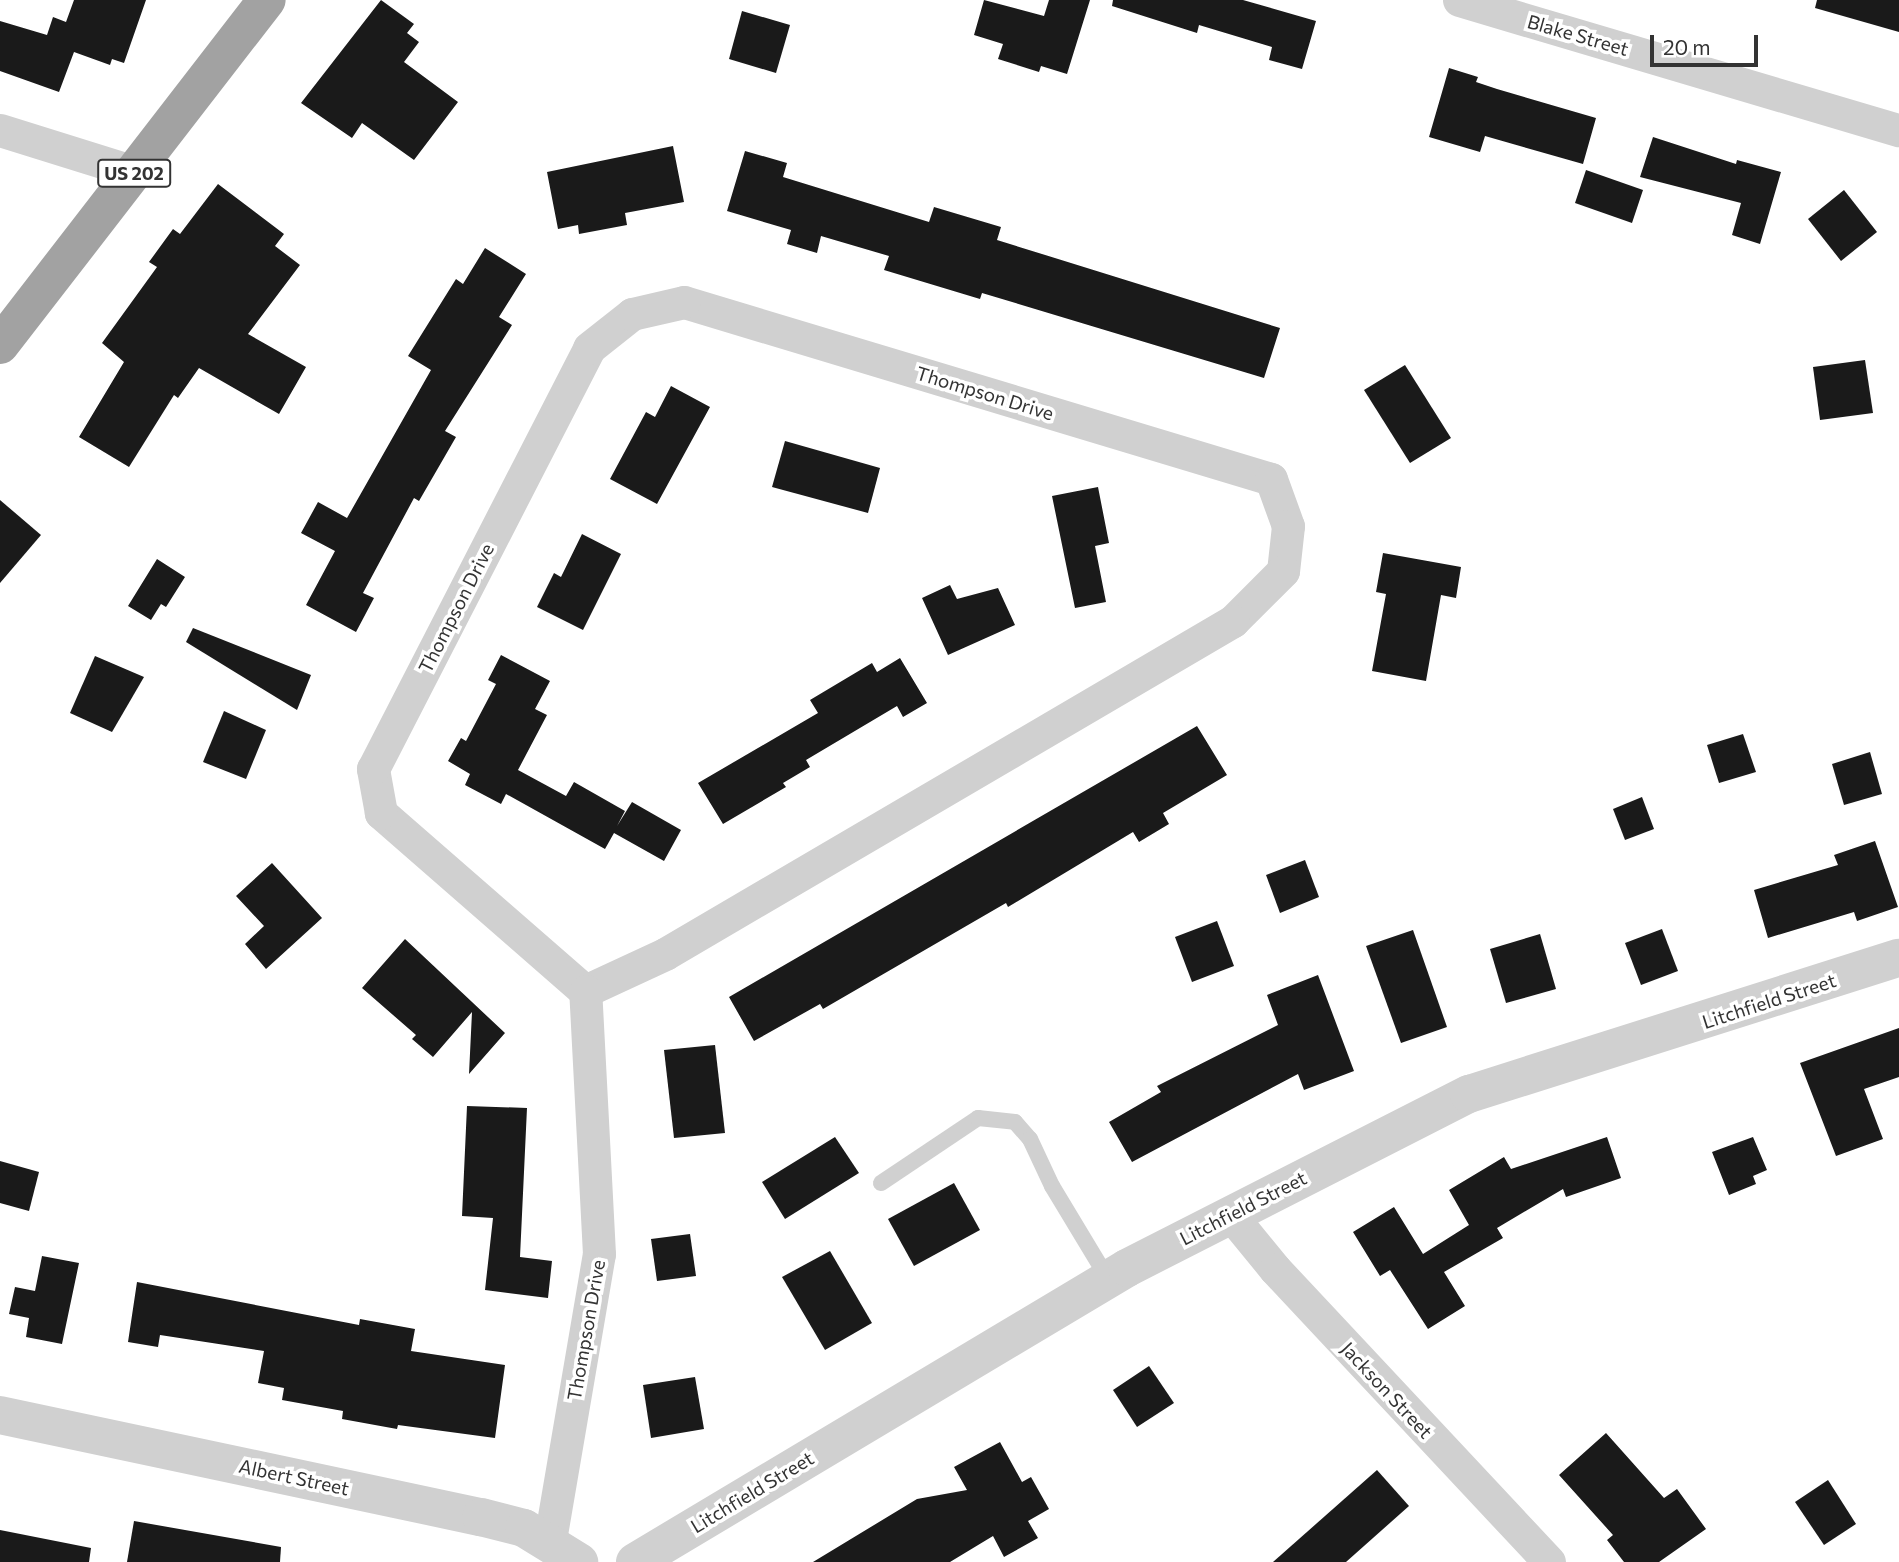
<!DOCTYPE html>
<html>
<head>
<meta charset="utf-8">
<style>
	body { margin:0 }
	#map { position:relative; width:1899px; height:1562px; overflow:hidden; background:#fff; font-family:Commissioner,sans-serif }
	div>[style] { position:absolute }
	.building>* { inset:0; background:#1a1a1a }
	.service>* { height:16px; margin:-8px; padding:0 8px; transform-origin:8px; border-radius:8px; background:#d0d0d0 }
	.minor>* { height:33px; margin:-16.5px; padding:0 16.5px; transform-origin:16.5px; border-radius:16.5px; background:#d0d0d0 }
	.tertiary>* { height:38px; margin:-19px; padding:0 19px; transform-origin:19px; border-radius:19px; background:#d0d0d0 }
	.trunk>* { height:38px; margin:-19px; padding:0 19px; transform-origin:19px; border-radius:19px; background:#a2a2a2 }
	span { translate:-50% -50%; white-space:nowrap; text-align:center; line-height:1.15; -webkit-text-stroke:7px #fff; paint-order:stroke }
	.shield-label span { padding:2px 5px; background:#fff; border:2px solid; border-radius:5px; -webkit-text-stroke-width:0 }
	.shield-label { font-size:18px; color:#333; font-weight:700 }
	.street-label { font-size:19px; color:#333 }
	.scale { position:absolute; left:1650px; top:35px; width:108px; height:32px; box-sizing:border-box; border:4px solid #333; border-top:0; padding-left:9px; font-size:21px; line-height:24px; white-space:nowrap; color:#333; -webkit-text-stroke:5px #fff; paint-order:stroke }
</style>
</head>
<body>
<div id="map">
	<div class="building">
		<div style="clip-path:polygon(74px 0,146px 0,124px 63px,112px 59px,110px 65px,74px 52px,59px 92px,0 71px,0 21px,47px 35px,53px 17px,66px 22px)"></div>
		<div style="clip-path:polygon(381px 0,414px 24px,407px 33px,419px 42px,404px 62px,458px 102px,414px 160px,362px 123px,352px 138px,301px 103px)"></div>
		<div style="clip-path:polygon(984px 0,1044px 16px,1049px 0,1090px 0,1067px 74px,1041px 66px,1039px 72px,998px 59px,1003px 44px,974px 35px)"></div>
		<div style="clip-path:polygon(1113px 0,1243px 0,1316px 21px,1302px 69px,1269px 60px,1272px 47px,1199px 25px,1197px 33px,1112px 6px)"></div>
		<div style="clip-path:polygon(1817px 0,1899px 0,1899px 32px,1815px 8px)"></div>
		<div style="clip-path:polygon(742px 11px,790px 25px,776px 73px,729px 59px)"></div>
		<div style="clip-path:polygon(1449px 68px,1478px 77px,1476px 82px,1497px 89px,1596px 118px,1583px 164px,1485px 136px,1480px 152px,1429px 137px)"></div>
		<div style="clip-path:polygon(1653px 137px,1736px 164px,1737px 160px,1781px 172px,1760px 244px,1732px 235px,1741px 203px,1640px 177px)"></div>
		<div style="clip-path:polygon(673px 146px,684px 202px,625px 213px,627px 225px,579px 234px,578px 225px,558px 229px,547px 172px)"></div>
		<div style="clip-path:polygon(745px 151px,787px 163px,783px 177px,929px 222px,934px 207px,1001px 227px,997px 240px,1280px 328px,1264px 378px,982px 293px,980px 299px,884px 270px,889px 256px,821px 236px,817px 253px,787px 244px,791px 230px,727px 211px)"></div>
		<div style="clip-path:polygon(1586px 170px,1643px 190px,1632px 223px,1575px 203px)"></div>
		<div style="clip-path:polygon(218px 184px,284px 234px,275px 246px,300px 265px,248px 334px,306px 367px,279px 414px,199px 368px,178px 398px,174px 395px,129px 467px,79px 437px,124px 362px,102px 343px,157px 267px,149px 262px,173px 229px,180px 234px)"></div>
		<div style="clip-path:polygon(1844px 190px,1877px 232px,1841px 261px,1808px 219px)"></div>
		<div style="clip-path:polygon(485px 248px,526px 274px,499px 317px,512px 325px,445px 431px,456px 437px,419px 501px,414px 498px,363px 593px,374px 598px,356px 632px,306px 605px,335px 551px,301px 533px,318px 502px,347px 518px,431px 370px,408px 356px,456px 279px,463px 284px)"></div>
		<div style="clip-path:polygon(1865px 360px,1873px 413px,1820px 420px,1813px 367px)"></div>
		<div style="clip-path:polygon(1405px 365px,1451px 438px,1410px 463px,1364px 390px)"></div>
		<div style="clip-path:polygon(671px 386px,710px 407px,657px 504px,610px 479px,646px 412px,655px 417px)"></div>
		<div style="clip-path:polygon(785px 441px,880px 468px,868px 513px,772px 487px)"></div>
		<div style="clip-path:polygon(1098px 487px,1109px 543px,1095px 546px,1106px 602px,1075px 608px,1052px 496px)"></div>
		<div style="clip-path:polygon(0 500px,41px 535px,0 583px)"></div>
		<div style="clip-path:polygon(582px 534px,621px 554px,583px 630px,537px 607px,554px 573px,561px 577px)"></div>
		<div style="clip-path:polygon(1383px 553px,1461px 567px,1456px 598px,1441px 595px,1426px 681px,1372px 671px,1386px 594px,1376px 592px)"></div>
		<div style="clip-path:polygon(157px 559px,185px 577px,166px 607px,161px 604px,151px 620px,128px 606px)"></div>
		<div style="clip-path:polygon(950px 585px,957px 599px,998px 588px,1015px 625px,948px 655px,922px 598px)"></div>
		<div style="clip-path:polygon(193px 628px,311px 675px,297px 710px,186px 642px)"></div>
		<div style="clip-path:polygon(501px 655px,550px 681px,535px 709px,547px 715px,518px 770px,566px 796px,574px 782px,625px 811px,617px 826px,632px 802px,681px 830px,664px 861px,614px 833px,605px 849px,506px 794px,501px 804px,465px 785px,470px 774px,448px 761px,461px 738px,466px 741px,496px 684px,488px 680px)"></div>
		<div style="clip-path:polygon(95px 656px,144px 677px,112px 732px,70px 713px)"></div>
		<div style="clip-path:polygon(900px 658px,927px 703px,903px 717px,897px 706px,806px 760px,810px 767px,783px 783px,786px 787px,723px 824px,698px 783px,818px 713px,810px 700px,872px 663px,877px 672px)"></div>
		<div style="clip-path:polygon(224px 711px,266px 730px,246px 779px,203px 762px)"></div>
		<div style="clip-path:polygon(1197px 726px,1227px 775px,1163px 813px,1169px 824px,1139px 842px,1133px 832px,1008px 907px,1006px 903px,823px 1009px,820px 1004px,754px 1041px,729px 997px)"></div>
		<div style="clip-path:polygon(1743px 734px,1756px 772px,1719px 783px,1707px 745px)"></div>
		<div style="clip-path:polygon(1870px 752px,1882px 794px,1844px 805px,1832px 764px)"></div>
		<div style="clip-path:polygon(1642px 797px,1654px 829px,1625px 840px,1613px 809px)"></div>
		<div style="clip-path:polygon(1875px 841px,1898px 907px,1857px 921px,1854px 912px,1768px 938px,1754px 890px,1838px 865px,1834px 855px)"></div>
		<div style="clip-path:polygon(1305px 860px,1319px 897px,1280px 913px,1266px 875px)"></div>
		<div style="clip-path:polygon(272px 863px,322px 918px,266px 969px,245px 944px,264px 926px,236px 896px)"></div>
		<div style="clip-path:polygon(1217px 921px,1234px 966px,1192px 982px,1175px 937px)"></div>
		<div style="clip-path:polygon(1662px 929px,1678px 971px,1641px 985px,1625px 943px)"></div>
		<div style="clip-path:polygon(1413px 930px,1447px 1027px,1401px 1043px,1366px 946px)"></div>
		<div style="clip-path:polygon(1540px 934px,1556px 989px,1506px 1003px,1490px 949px)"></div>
		<div style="clip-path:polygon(405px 939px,505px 1033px,469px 1074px,472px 1012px,433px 1057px,412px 1039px,416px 1035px,362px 988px)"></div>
		<div style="clip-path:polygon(1318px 975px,1354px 1071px,1304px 1090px,1298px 1074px,1132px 1162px,1109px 1122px,1161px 1092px,1157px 1086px,1278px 1025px,1267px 995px)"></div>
		<div style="clip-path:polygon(1899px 1028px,1899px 1077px,1864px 1089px,1883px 1139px,1836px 1156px,1800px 1063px)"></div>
		<div style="clip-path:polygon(715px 1045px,725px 1133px,674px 1138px,664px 1050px)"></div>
		<div style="clip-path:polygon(467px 1106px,527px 1108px,520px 1257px,552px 1261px,548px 1298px,485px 1290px,493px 1218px,462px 1216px)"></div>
		<div style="clip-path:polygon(835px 1137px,859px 1173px,785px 1219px,762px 1182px)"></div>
		<div style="clip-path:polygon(1607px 1137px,1621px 1178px,1566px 1197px,1563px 1189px,1497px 1228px,1503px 1238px,1444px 1272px,1465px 1306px,1428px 1329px,1390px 1270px,1380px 1276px,1353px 1232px,1394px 1207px,1423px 1254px,1469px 1225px,1449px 1190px,1504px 1157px,1511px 1169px)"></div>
		<div style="clip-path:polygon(1753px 1137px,1767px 1170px,1753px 1176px,1756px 1184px,1729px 1195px,1712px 1152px)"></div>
		<div style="clip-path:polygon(0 1161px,39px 1172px,29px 1211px,0 1203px)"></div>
		<div style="clip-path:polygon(954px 1183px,980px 1230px,914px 1266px,888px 1219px)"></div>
		<div style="clip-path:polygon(690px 1234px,696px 1276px,657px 1281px,651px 1239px)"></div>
		<div style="clip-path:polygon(830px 1251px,872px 1323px,825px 1350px,782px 1277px)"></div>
		<div style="clip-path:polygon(42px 1256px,79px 1263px,62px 1344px,26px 1337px,29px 1318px,9px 1314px,15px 1287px,35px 1291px)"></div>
		<div style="clip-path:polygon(137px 1282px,359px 1325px,360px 1319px,415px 1329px,411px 1351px,505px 1365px,495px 1438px,398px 1425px,397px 1429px,342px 1419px,343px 1411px,282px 1400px,284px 1388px,258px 1383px,264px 1351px,160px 1335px,158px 1347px,128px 1342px)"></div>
		<div style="clip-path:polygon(1149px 1366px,1174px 1403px,1137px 1427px,1113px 1390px)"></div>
		<div style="clip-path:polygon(695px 1377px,704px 1429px,651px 1438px,643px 1385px)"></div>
		<div style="clip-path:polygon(1606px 1433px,1664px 1498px,1677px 1489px,1706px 1529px,1659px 1562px,1624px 1562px,1607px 1540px,1613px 1535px,1559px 1475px)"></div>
		<div style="clip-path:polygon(1000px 1442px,1022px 1482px,1031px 1477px,1049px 1509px,1028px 1521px,1038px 1538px,1004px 1557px,993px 1536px,950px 1562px,813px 1562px,917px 1499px,967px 1490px,954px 1467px)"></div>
		<div style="clip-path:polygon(1377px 1470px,1409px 1506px,1346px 1562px,1273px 1562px)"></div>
		<div style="clip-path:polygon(1828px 1480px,1856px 1524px,1824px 1545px,1795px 1502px)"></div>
		<div style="clip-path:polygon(134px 1521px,281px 1547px,280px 1562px,127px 1562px)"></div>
		<div style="clip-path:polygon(0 1530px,91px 1548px,89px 1562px,0 1562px)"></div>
	</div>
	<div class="service">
		<div style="left:881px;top:1183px;width:117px;rotate:-33.8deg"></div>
		<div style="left:978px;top:1118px;width:37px;rotate:6deg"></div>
		<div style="left:1015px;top:1122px;width:23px;rotate:49deg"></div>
		<div style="left:1030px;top:1139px;width:52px;rotate:64.9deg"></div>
		<div style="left:1052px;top:1186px;width:109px;rotate:58.9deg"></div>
	</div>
	<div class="minor">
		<div style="left:1459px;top:0;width:459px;rotate:16.5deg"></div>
		<div style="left:0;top:130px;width:140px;rotate:17.4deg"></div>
		<div style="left:684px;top:302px;width:613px;rotate:16.78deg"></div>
		<div style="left:1271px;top:479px;width:50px;rotate:70.1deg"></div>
		<div style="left:1288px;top:526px;width:45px;rotate:96.3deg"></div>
		<div style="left:1283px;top:571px;width:71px;rotate:135deg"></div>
		<div style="left:1233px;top:621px;width:658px;rotate:149.62deg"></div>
		<div style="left:665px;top:954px;width:88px;rotate:155.2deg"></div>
		<div style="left:585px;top:991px;width:271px;rotate:-138.9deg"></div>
		<div style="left:381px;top:813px;width:45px;rotate:-100.3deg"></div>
		<div style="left:373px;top:769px;width:473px;rotate:-62.8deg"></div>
		<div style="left:589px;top:348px;width:55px;rotate:-38.3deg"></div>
		<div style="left:632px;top:314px;width:53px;rotate:-13deg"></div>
		<div style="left:1230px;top:1214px;width:71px;rotate:50.7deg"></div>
		<div style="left:1275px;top:1269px;width:401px;rotate:46.9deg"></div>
		<div style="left:550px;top:1540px;width:290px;rotate:-80.3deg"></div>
		<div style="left:599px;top:1254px;width:263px;rotate:-93deg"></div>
	</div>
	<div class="tertiary">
		<div style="left:0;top:1415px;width:492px;rotate:12deg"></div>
		<div style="left:481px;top:1517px;width:44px;rotate:14.3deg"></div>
		<div style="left:524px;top:1528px;width:65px;rotate:31.7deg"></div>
		<div style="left:635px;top:1562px;width:573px;rotate:-30.86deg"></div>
		<div style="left:1127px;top:1268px;width:384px;rotate:-27deg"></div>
		<div style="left:1469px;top:1094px;width:451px;rotate:-17.6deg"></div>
	</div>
	<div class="trunk">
		<div style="left:0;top:345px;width:436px;rotate:-52.3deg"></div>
	</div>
	<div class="shield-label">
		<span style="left:134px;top:173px">US 202</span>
	</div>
	<div class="street-label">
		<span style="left:1578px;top:35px;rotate:16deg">Blake Street</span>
		<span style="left:985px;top:393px;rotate:17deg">Thompson Drive</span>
		<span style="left:456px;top:608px;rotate:-63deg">Thompson Drive</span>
		<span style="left:1769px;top:1001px;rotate:-18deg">Litchfield Street</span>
		<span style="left:1243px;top:1208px;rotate:-27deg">Litchfield Street</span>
		<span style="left:586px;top:1330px;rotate:-80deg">Thompson Drive</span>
		<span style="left:1387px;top:1390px;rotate:47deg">Jackson Street</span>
		<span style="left:294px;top:1477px;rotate:12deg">Albert Street</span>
		<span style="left:752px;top:1492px;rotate:-31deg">Litchfield Street</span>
	</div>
	<div class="scale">20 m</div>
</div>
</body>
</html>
